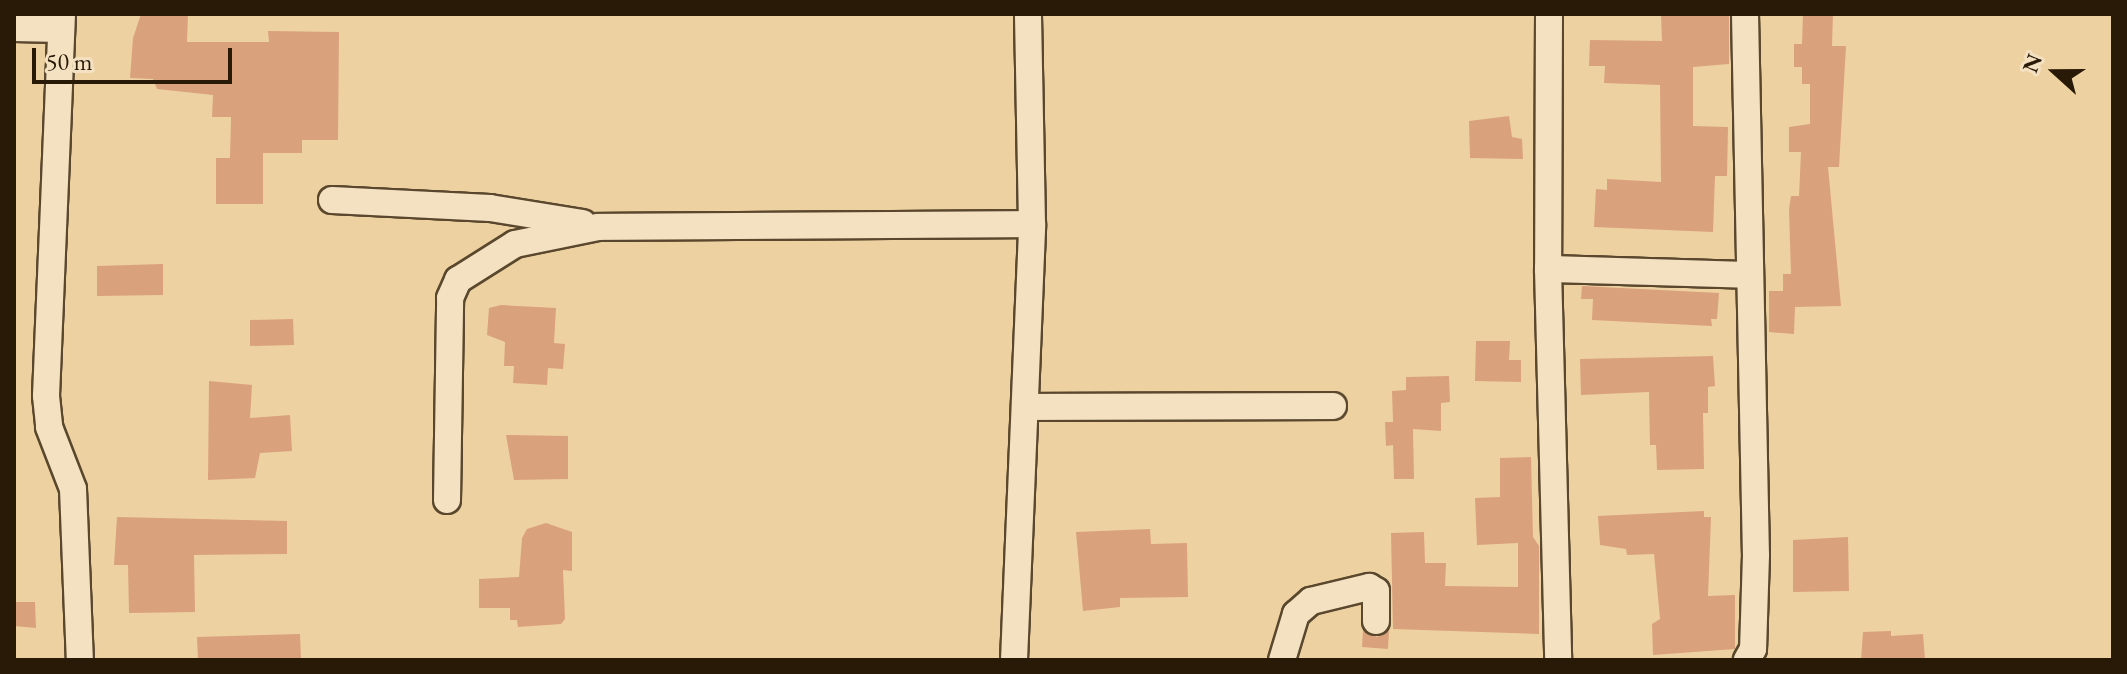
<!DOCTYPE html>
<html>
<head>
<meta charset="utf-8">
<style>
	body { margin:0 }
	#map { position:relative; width:2127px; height:674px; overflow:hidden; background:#eed1a1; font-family:"EB Garamond",serif }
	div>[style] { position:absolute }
	.building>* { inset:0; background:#daa17d }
	.roads { filter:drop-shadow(2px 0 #5a482e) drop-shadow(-2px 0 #5a482e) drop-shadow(0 2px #5a482e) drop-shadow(0 -2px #5a482e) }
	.minor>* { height:26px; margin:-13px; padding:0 13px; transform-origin:13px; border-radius:13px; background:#f4e1c2 }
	span { translate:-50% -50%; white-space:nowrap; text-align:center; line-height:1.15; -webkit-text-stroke:8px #f4e1c2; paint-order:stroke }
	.frame { position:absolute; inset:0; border:16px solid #291a08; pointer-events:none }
	.north { position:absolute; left:2015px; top:32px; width:80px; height:80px; -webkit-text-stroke:6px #f4e1c2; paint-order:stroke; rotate:291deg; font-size:22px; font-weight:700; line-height:32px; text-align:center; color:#291a08 }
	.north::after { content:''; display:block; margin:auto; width:28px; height:36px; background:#291a08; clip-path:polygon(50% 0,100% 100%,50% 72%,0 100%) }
	.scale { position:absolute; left:32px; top:48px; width:200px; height:36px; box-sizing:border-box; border:4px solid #291a08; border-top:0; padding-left:10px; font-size:24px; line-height:28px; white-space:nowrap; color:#291a08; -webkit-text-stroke:6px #f4e1c2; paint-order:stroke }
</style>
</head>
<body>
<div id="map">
	<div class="building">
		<div style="clip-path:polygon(141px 14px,188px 14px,187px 42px,269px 42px,268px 31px,339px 32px,338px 140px,302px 140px,302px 153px,263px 153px,263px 204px,216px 204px,216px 158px,230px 158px,231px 117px,212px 117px,213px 95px,157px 89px,153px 79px,130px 78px,133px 38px)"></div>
		<div style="clip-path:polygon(1661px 14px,1729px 14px,1729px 64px,1693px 67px,1693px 126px,1728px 127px,1727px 176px,1715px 176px,1713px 232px,1594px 227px,1596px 189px,1607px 190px,1607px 179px,1661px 182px,1660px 85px,1604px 83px,1605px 66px,1589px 66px,1590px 40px,1662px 41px)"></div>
		<div style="clip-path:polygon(1803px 14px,1833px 14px,1832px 46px,1846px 46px,1839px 167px,1828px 167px,1841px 306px,1795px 307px,1794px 334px,1769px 332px,1769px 291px,1783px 291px,1783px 274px,1791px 274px,1789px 209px,1791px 196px,1799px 196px,1801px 152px,1789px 152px,1789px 127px,1810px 124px,1810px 84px,1802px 84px,1802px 67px,1794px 67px,1794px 44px,1802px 44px)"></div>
		<div style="clip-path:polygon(1509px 116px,1512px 137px,1522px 139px,1523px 159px,1470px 158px,1469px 121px)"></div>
		<div style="clip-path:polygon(163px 264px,163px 295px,97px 296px,97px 266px)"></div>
		<div style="clip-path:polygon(1582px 286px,1719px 293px,1717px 319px,1711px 319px,1712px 326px,1592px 320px,1593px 299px,1581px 299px)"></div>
		<div style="clip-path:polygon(501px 305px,556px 308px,554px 343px,565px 344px,563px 369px,548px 368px,547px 385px,513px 383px,514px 366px,504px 366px,505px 342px,487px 335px,489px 308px)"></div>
		<div style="clip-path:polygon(293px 319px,294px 345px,250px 346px,250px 320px)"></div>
		<div style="clip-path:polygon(1476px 341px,1510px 341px,1509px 360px,1521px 360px,1521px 382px,1475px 381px)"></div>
		<div style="clip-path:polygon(1713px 356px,1715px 386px,1708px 387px,1708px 413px,1703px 413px,1704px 469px,1657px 470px,1656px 445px,1650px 445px,1649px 392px,1581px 395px,1580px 359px)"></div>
		<div style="clip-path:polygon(1449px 376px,1450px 402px,1441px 403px,1441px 431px,1413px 429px,1414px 479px,1394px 479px,1393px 445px,1386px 446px,1385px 422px,1393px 422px,1392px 391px,1406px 390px,1406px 377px)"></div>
		<div style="clip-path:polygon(209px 381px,252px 385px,250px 418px,290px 415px,292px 451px,260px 453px,255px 478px,208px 480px)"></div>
		<div style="clip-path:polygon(506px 435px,568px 436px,568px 479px,514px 480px)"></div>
		<div style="clip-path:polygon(1531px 457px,1533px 537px,1539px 546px,1539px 634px,1393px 629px,1391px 533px,1424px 532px,1425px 563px,1446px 563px,1445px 586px,1518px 587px,1518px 543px,1477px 545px,1475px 498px,1500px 497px,1500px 458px)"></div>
		<div style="clip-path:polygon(1704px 511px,1704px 517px,1711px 517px,1708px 596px,1735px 595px,1735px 649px,1653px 655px,1652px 624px,1660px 619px,1654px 554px,1627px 555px,1626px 549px,1600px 545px,1598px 516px)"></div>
		<div style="clip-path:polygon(117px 517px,287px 521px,287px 554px,194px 555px,195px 612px,129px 613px,128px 565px,114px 565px)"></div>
		<div style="clip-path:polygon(546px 523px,572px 532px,572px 571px,563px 570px,565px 619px,561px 624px,518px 627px,517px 620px,510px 620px,510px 608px,479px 608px,479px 579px,519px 577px,522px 538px,527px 529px)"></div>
		<div style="clip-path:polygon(1150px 529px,1151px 544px,1187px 543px,1188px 597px,1120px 598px,1120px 607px,1083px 611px,1076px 532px)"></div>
		<div style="clip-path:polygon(1848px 537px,1849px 591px,1793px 592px,1793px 540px)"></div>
		<div style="clip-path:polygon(14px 602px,35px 602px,36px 628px,14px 626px)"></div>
		<div style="clip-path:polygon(1363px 630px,1377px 637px,1389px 630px,1388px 649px,1362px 647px)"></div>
		<div style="clip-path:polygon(1891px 631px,1891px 636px,1923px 634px,1925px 660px,1861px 660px,1863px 632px)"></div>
		<div style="clip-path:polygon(300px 634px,301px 660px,198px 660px,197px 637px)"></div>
	</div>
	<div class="roads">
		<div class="minor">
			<div style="left:62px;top:14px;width:382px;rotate:92.4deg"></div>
			<div style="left:46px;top:396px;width:31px;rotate:84deg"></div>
			<div style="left:49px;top:427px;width:66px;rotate:68.8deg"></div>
			<div style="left:73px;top:489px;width:171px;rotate:87.7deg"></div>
			<div style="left:1549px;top:14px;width:255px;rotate:90.2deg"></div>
			<div style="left:1548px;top:269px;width:391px;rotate:88.5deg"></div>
			<div style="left:1745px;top:14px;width:541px;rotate:88.84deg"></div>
			<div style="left:1756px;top:555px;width:94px;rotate:91.8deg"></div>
			<div style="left:1753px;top:649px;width:13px;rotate:119deg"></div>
			<div style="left:14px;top:28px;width:47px;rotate:1.2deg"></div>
			<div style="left:332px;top:200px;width:158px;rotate:2.9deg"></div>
			<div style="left:490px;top:208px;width:94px;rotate:9.2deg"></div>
			<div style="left:1548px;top:269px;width:202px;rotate:1.7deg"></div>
			<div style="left:1025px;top:407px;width:308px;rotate:-0.2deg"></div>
			<div style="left:447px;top:500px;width:202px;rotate:-89.1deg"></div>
			<div style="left:450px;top:298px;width:20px;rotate:-66deg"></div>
			<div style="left:458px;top:280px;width:67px;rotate:-32.3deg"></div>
			<div style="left:515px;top:244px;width:85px;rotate:-11.6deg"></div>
			<div style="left:598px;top:227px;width:434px;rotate:-0.4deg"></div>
			<div style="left:1014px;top:660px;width:436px;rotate:-87.6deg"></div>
			<div style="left:1032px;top:224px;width:210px;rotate:-91.1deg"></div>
			<div style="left:1282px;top:660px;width:48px;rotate:-73.1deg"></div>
			<div style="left:1296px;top:614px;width:20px;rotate:-41deg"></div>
			<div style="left:1311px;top:601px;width:60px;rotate:-13.6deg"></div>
			<div style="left:1369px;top:587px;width:8px;rotate:30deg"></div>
			<div style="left:1376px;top:591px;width:30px;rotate:90deg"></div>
		</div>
	</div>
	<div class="frame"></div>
	<div class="north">N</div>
	<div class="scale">50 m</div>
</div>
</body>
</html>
